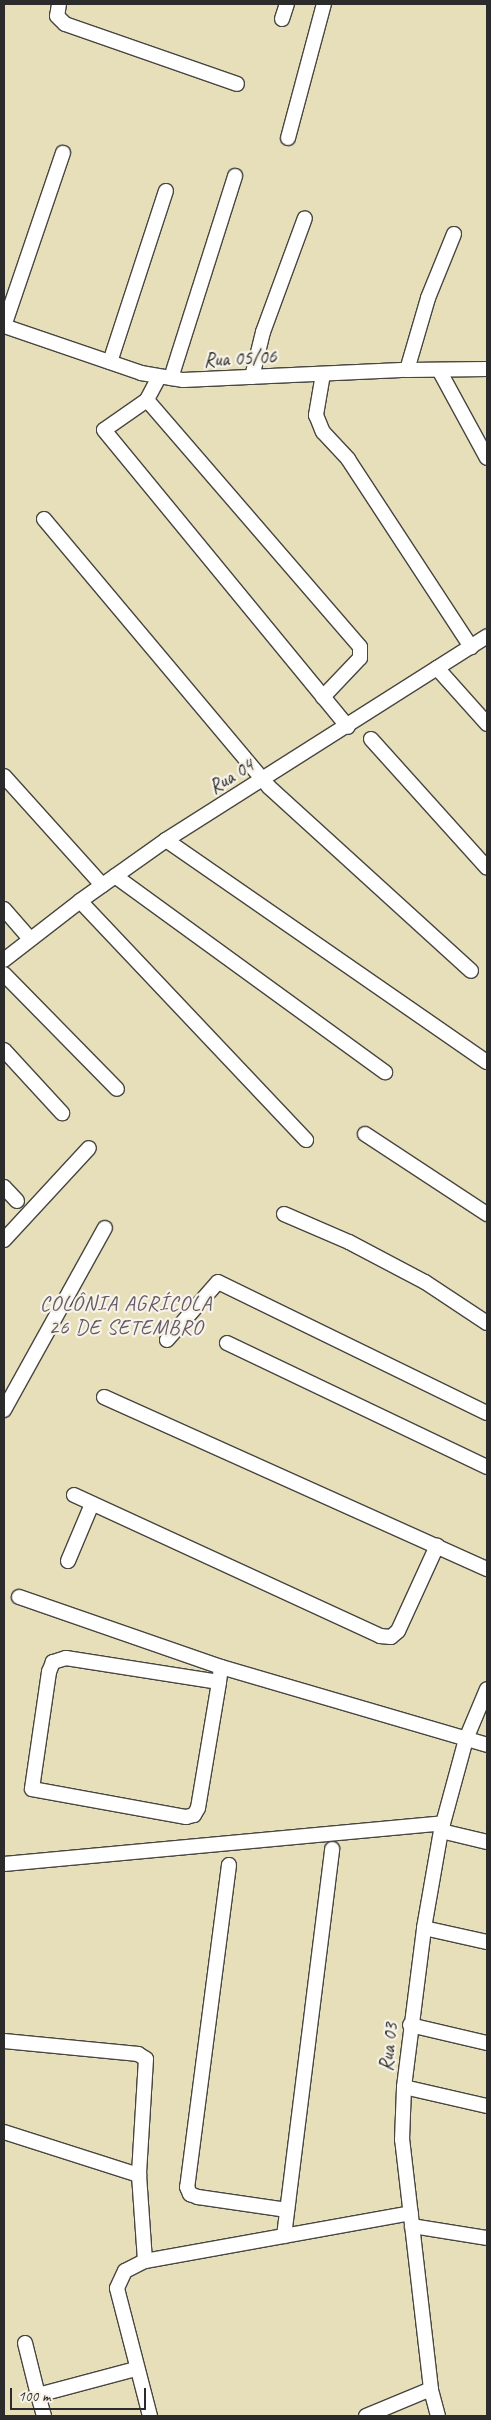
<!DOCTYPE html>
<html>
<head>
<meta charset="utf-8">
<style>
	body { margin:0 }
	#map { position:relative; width:491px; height:2420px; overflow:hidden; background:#e7dfba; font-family:Caveat,sans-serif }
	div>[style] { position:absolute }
	.roads { filter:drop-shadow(1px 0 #474640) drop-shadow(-1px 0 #474640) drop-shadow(0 1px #474640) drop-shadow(0 -1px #474640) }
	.minor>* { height:14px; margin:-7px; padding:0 7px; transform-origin:7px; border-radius:7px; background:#fff }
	span { translate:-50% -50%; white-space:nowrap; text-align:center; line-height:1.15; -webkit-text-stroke:4.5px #f7f3e8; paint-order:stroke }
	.street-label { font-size:20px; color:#2b2b2b }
	.neighbourhood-label { font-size:21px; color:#635968; letter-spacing:1px }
	.frame { position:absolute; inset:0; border:5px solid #2b2b2b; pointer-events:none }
	.scale { position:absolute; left:10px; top:2388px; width:136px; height:22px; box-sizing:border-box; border:2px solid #2b2b2b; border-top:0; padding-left:6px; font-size:15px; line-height:18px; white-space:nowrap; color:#2b2b2b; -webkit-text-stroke:4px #f7f3e8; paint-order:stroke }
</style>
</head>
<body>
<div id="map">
	<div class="roads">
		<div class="minor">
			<div style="left:59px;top:4px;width:12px;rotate:99deg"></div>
			<div style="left:57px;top:16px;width:11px;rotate:45deg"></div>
			<div style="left:65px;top:24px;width:182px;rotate:19.2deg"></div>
			<div style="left:282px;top:19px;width:16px;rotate:-72deg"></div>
			<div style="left:288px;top:138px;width:139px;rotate:-75deg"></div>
			<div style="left:4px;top:326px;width:145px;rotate:18.9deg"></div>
			<div style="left:141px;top:373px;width:43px;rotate:9.5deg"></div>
			<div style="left:183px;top:380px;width:224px;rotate:-2.6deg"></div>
			<div style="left:407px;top:370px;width:80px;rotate:-0.7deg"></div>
			<div style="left:4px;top:326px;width:183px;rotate:-71.2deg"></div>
			<div style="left:110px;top:362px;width:180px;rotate:-71.9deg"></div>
			<div style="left:407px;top:370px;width:75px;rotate:-73.7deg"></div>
			<div style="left:428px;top:298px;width:69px;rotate:-67.9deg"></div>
			<div style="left:439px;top:370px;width:100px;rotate:61.4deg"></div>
			<div style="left:323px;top:374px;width:42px;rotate:99.7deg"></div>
			<div style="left:316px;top:415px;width:18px;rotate:68deg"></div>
			<div style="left:323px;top:432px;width:37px;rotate:47deg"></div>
			<div style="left:348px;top:459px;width:225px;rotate:56.8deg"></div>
			<div style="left:159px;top:377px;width:26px;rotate:118deg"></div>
			<div style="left:147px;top:400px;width:52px;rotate:145.1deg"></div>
			<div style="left:104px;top:430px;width:384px;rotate:50.6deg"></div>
			<div style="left:252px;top:377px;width:46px;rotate:-76.3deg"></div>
			<div style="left:263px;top:332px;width:121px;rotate:-69.8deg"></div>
			<div style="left:171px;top:378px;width:212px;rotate:-72.4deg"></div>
			<div style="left:147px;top:400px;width:326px;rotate:49.2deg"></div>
			<div style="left:360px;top:647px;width:11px;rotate:90deg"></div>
			<div style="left:360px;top:658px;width:54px;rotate:133.5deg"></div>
			<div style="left:44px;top:519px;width:350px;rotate:50deg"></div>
			<div style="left:269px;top:787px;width:273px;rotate:42.3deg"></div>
			<div style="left:437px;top:668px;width:75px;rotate:48.2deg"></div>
			<div style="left:371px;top:739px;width:173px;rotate:48deg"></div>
			<div style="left:4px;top:776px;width:147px;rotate:48deg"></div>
			<div style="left:166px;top:840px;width:390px;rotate:34.7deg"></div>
			<div style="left:115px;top:876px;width:334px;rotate:36deg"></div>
			<div style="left:80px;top:901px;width:329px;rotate:46.6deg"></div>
			<div style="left:4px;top:909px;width:40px;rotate:49deg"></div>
			<div style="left:4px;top:960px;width:96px;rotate:-37.8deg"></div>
			<div style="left:80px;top:901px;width:105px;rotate:-35.3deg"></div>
			<div style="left:166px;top:840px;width:380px;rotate:-32.4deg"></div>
			<div style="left:4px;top:974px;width:161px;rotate:45.5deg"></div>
			<div style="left:4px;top:1050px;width:86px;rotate:47.4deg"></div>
			<div style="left:365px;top:1134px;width:146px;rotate:33.3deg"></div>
			<div style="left:4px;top:1187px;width:19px;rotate:47deg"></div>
			<div style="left:284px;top:1214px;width:71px;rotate:23.3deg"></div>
			<div style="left:349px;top:1242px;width:86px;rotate:27.8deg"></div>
			<div style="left:425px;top:1282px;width:74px;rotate:33.5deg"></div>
			<div style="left:4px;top:1240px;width:125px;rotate:-47.3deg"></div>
			<div style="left:167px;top:1340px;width:77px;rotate:-48.7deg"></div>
			<div style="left:218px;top:1282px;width:299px;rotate:26deg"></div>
			<div style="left:227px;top:1343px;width:288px;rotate:25.5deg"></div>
			<div style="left:104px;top:1397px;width:420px;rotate:24.2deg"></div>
			<div style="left:4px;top:1410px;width:208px;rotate:-61deg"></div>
			<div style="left:74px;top:1495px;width:337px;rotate:24.7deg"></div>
			<div style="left:380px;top:1636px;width:11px;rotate:5deg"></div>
			<div style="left:391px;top:1637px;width:9px;rotate:-41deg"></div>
			<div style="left:398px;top:1631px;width:94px;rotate:-65.4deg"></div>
			<div style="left:68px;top:1561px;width:62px;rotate:-67.2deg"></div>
			<div style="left:19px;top:1597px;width:214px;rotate:19.1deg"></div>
			<div style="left:221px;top:1667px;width:277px;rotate:16.3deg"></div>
			<div style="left:219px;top:1682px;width:155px;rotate:-171.1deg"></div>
			<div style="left:66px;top:1658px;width:14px;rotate:163deg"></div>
			<div style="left:53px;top:1662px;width:11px;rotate:112deg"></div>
			<div style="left:49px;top:1672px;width:118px;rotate:98.3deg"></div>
			<div style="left:32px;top:1789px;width:157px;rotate:10.3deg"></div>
			<div style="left:186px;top:1817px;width:8px;rotate:-14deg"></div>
			<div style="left:194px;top:1815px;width:8px;rotate:-60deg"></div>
			<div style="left:198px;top:1808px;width:128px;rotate:-80.5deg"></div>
			<div style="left:219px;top:1682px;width:15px;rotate:-82deg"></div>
			<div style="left:441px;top:1831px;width:47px;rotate:13.4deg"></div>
			<div style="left:4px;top:1864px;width:441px;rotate:-5.3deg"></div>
			<div style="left:229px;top:1865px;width:325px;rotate:97.4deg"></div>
			<div style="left:187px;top:2187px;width:8px;rotate:67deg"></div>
			<div style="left:190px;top:2194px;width:9px;rotate:21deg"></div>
			<div style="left:198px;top:2197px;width:90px;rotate:8.3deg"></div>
			<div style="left:424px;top:1928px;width:65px;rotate:12.5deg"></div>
			<div style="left:410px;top:2025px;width:79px;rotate:13.2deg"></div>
			<div style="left:4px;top:2041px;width:135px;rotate:5.5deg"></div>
			<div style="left:138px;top:2054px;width:9px;rotate:32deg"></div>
			<div style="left:146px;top:2059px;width:116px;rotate:93.5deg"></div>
			<div style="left:139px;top:2175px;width:86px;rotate:86deg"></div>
			<div style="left:404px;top:2087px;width:85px;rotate:12.9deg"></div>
			<div style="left:4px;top:2132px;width:142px;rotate:17.7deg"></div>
			<div style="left:412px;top:2226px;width:76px;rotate:9.1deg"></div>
			<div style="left:284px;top:2236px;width:390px;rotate:-82.9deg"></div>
			<div style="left:25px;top:2343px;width:54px;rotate:76deg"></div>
			<div style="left:38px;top:2395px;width:101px;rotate:-14.9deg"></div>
			<div style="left:38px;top:2395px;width:22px;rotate:74deg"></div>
			<div style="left:150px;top:2416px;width:132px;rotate:-104.5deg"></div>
			<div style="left:117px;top:2288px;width:19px;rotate:-65deg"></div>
			<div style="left:125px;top:2271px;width:22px;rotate:-27deg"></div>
			<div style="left:145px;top:2261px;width:270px;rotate:-10.2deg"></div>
			<div style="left:366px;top:2416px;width:70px;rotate:-22.6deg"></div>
			<div style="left:438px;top:2416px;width:28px;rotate:-105deg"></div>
			<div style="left:431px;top:2389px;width:251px;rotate:-96.6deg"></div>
			<div style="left:402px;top:2140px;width:53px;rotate:-87.8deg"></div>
			<div style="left:404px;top:2087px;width:160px;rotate:-82.8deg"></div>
			<div style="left:424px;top:1928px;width:98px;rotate:-80.1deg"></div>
			<div style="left:441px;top:1831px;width:95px;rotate:-74.8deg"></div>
			<div style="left:466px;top:1739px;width:54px;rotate:-67.2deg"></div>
		</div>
	</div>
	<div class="street-label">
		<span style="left:240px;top:358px;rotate:-3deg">Rua 05/06</span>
		<span style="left:231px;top:776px;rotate:-32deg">Rua 04</span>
		<span style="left:388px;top:2047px;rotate:-84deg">Rua 03</span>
	</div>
	<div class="neighbourhood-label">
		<span style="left:126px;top:1315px">COLÔNIA AGRÍCOLA<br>26 DE SETEMBRO</span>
	</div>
	<div class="frame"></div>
	<div class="scale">100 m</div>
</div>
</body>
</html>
